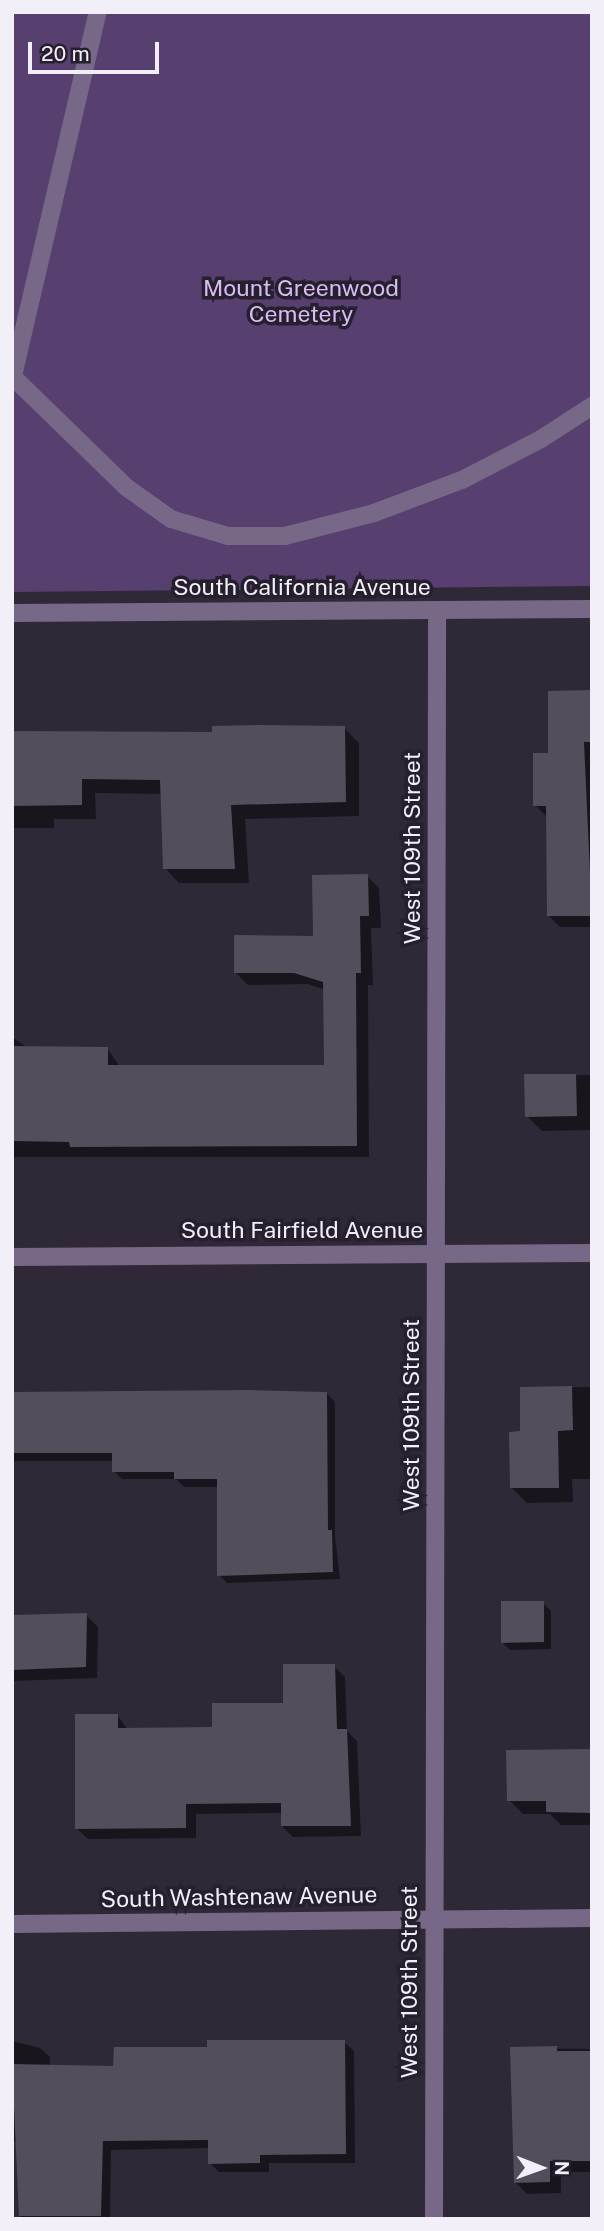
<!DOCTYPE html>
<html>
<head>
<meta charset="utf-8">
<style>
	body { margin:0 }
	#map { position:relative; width:604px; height:2231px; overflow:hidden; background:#2f2937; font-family:"Public Sans",sans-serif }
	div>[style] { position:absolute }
	.green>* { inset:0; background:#573f6f }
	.shadow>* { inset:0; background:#0007 }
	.building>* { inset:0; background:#544d5c }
	.minor>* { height:18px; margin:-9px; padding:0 9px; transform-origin:9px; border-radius:9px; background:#766886 }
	span { translate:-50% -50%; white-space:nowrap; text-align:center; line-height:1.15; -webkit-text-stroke:7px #261f2d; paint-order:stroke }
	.park-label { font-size:23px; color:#d6bbf4 }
	.street-label { font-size:23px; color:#f3eff9 }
	.frame { position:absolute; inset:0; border:14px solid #f3eff9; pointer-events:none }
	.north { position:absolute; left:506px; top:2133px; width:70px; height:70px; -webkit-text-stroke:5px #261f2d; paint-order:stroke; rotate:91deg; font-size:19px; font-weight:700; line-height:28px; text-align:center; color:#f3eff9 }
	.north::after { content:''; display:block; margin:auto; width:24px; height:32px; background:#f3eff9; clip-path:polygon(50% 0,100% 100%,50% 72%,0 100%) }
	.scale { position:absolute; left:28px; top:42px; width:131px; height:32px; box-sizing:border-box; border:4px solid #f3eff9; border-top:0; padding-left:9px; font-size:21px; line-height:24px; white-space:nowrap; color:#f3eff9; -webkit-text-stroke:5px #261f2d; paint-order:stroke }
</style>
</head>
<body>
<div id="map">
	<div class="green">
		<div style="clip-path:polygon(12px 12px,592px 12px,592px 586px,12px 592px)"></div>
	</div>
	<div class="shadow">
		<div style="clip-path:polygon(592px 692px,592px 927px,560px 927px,549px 916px,547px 817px,535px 805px,549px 755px)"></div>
		<div style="clip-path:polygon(344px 728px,359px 743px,359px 816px,245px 819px,249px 883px,179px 883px,165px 868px,162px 794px,95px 793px,96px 819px,54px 819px,54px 828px,12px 828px,12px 733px,214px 734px)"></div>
		<div style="clip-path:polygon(367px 876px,379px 888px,381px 928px,371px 928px,373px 985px,368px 985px,369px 1157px,12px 1157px,12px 1037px,28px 1048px,107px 1048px,120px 1067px,326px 1067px,325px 990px,308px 984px,248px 985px,236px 973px,315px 937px)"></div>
		<div style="clip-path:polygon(592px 1075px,592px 1130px,542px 1131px,527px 1116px,526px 1076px)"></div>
		<div style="clip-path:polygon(592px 1387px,592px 1479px,572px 1479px,573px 1502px,527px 1503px,512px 1488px,522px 1433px,522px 1388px)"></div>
		<div style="clip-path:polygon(327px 1394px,335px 1402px,335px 1536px,340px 1579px,227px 1583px,219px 1575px,219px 1487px,184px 1487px,176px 1479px,122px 1479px,114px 1471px,114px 1461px,12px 1461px,12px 1395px)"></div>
		<div style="clip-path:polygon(543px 1603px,551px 1611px,551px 1649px,510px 1650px,502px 1642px)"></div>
		<div style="clip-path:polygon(86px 1615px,98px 1627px,97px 1678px,12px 1681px,12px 1616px)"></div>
		<div style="clip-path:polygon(334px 1666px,345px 1677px,347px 1731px,357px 1741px,361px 1836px,293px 1837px,282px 1826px,282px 1813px,196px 1814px,196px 1838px,88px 1839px,77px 1829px,117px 1715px,128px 1730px,214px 1729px,285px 1704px)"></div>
		<div style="clip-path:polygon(592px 1752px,592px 1825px,561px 1825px,550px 1814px,523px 1814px,509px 1800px)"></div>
		<div style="clip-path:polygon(12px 2041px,40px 2048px,50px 2057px,50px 2067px,115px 2068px,208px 2049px,344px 2042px,354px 2051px,355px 2163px,269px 2163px,269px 2172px,219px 2172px,210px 2163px,210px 2148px,111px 2150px,110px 2219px,21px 2219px,19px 2141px,12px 2141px)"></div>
		<div style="clip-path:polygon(511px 2048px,592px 2049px,592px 2172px,561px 2172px,561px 2193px,527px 2194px,515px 2182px)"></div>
	</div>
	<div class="building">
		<div style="clip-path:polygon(592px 690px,592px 742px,584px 742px,592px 916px,547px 916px,546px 806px,533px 806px,533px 753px,548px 753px,548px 691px)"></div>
		<div style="clip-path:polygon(257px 725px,345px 726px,346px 802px,231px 805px,235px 869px,163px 869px,160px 780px,82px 779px,82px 805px,12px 806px,12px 731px,212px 732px,212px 726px)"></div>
		<div style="clip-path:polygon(368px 874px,369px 916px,360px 916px,361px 973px,356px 973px,357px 1146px,70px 1147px,69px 1142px,12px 1141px,12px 1046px,108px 1047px,108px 1065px,324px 1065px,323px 982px,294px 973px,234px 973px,234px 935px,313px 936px,312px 875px)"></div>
		<div style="clip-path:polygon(524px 1074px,576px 1074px,577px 1116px,525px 1117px)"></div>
		<div style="clip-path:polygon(572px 1386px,573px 1430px,558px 1431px,559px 1488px,510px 1488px,509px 1432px,520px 1431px,520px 1387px)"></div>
		<div style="clip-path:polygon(248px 1390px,327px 1392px,328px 1530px,332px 1530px,333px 1572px,217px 1576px,217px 1479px,174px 1479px,174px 1472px,112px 1472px,112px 1453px,12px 1453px,12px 1392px)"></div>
		<div style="clip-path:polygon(501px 1601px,544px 1601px,544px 1642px,501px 1643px)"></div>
		<div style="clip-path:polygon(87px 1613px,86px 1667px,12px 1670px,12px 1615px)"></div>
		<div style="clip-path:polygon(283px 1664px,335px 1664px,337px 1729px,347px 1729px,351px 1826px,281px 1826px,281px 1803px,186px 1804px,186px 1828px,75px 1829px,75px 1714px,118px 1714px,118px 1728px,212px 1727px,212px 1703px,283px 1703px)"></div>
		<div style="clip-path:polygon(592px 1749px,592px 1813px,546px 1812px,546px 1801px,507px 1801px,506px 1750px)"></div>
		<div style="clip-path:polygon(207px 2040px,345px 2040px,346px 2154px,260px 2155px,260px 2163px,208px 2164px,208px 2140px,103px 2141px,101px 2216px,19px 2216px,12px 2064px,113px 2066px,114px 2047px,207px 2047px)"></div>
		<div style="clip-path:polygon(557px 2046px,557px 2051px,592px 2051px,592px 2161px,550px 2161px,550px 2182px,514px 2183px,510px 2047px)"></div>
	</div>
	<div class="minor">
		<div style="left:12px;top:376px;width:159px;rotate:44.2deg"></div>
		<div style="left:126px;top:487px;width:55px;rotate:35.4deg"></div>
		<div style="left:171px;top:519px;width:59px;rotate:16.6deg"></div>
		<div style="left:228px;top:536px;width:57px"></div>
		<div style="left:285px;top:536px;width:92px;rotate:-14.5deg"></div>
		<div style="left:374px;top:513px;width:94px;rotate:-20.6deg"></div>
		<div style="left:462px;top:480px;width:89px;rotate:-27.4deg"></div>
		<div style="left:541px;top:439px;width:61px;rotate:-32.9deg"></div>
		<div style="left:13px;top:376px;width:374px;rotate:-76.9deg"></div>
		<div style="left:12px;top:613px;width:580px;rotate:-0.4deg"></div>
		<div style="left:12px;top:1257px;width:580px;rotate:-0.4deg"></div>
		<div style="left:12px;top:1924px;width:580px;rotate:-0.59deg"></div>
		<div style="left:434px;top:2219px;width:1608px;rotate:-89.89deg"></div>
	</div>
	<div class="park-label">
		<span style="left:301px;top:301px">Mount Greenwood<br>Cemetery</span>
	</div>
	<div class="street-label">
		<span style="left:302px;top:587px">South California Avenue</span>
		<span style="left:412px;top:848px;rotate:-90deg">West 109th Street</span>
		<span style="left:302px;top:1230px">South Fairfield Avenue</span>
		<span style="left:411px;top:1415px;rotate:-90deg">West 109th Street</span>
		<span style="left:239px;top:1897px;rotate:-1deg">South Washtenaw Avenue</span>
		<span style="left:409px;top:1982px;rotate:-90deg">West 109th Street</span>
	</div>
	<div class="frame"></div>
	<div class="north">N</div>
	<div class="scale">20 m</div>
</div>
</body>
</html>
